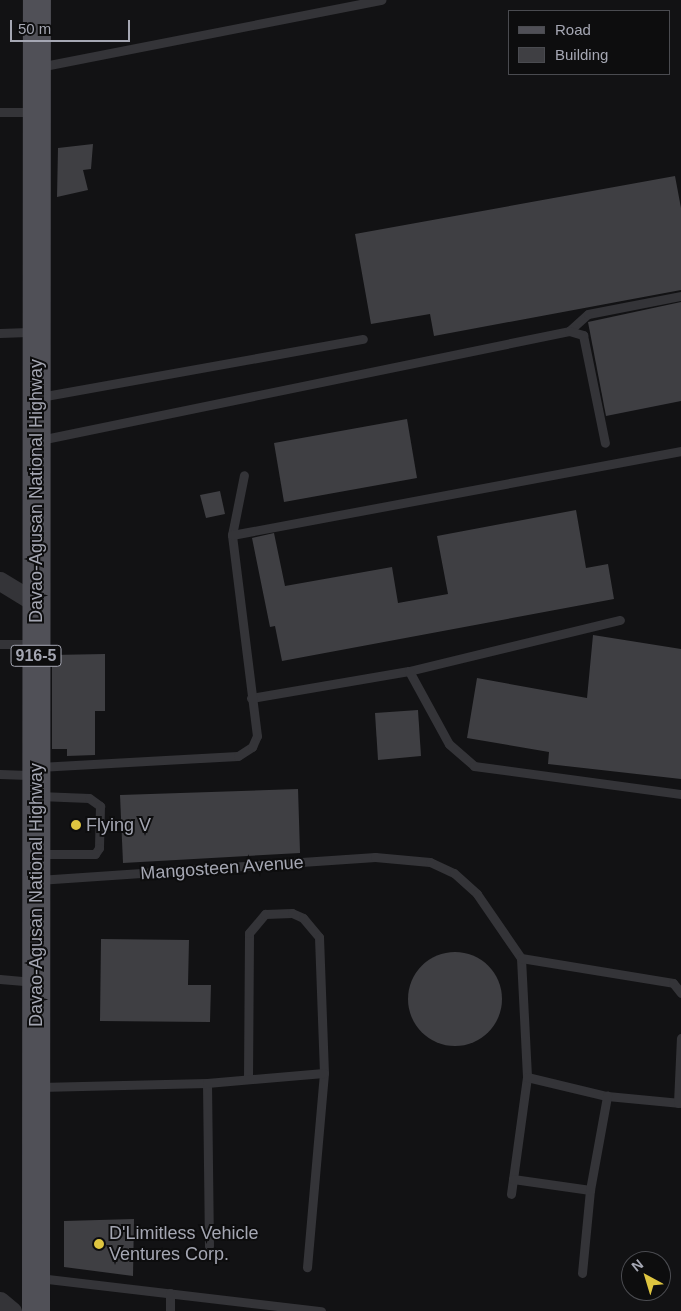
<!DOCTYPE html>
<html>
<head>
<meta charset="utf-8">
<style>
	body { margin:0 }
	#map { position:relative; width:681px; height:1311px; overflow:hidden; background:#121214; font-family:Helvetica,sans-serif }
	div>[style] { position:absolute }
	.building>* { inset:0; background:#3f3f43 }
	.round { border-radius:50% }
	.service>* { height:9px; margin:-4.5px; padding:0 4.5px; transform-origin:4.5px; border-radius:4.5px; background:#343438 }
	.minor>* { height:19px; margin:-9.5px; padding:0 9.5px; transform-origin:9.5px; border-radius:9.5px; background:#343438 }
	.primary>* { height:28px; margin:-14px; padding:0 14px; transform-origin:14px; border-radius:14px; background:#505057 }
	.dots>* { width:14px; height:14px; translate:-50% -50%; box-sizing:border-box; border:2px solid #0d0d0e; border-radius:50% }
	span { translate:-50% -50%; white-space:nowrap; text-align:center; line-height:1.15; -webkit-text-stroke:4px #0d0d0e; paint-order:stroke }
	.shield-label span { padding:1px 4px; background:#0d0d0e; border:1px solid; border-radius:4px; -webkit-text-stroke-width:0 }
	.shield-label { font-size:16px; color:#a5a7b3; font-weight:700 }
	.street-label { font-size:18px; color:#a5a7b3 }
	.poi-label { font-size:18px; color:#a5a7b3 }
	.left { translate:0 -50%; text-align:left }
	.legend { position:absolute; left:508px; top:10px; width:162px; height:65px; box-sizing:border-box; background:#0d0d0e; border:1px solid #4a4b50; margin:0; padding:6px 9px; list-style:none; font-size:15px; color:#a5a7b3 }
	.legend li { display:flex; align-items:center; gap:10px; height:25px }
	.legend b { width:25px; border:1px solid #4a4b50 }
	.north { position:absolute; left:621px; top:1251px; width:50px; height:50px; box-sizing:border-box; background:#0d0d0e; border:1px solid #4a4b50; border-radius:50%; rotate:321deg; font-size:14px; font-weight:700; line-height:20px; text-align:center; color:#a5a7b3 }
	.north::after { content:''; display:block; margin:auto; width:18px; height:22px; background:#dec540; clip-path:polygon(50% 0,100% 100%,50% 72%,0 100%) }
	.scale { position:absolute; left:10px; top:20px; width:120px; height:22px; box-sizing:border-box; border:2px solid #a5a7b3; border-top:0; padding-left:6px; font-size:15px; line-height:18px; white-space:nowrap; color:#a5a7b3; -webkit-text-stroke:4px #0d0d0e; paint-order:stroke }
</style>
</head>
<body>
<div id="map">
	<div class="building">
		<div style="clip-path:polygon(93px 144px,91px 169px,83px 170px,88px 190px,57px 197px,58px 148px)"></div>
		<div style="clip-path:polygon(675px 176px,681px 208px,681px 290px,434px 336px,430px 314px,371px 324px,355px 234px)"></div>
		<div style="clip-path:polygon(681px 302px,681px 401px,606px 416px,588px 322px)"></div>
		<div style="clip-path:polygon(407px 419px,417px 478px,284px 502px,274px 443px)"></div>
		<div style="clip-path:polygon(220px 491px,225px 514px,206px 518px,200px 495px)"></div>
		<div style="clip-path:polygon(576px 510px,586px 568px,608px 564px,614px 599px,282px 661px,275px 626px,270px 627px,252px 538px,274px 533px,285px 586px,392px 567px,398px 603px,448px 594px,437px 536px)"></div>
		<div style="clip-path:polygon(593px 635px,681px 649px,681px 779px,548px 764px,549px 752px,467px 738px,477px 678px,587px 698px)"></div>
		<div style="clip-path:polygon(105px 654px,105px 711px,95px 711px,95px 755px,67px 756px,67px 749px,52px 749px,52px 655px)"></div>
		<div style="clip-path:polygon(418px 710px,421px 756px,378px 760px,375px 713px)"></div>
		<div style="clip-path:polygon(298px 789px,300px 853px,123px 863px,120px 795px)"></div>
		<div style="clip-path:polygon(101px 939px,189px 940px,188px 985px,211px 985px,210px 1022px,100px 1021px)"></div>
		<div class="round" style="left:408px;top:952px;width:94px;height:94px"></div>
		<div style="clip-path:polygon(134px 1219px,133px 1276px,64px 1267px,64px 1221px)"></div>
	</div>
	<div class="service">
		<div style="left:39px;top:67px;width:349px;rotate:-11.1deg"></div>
		<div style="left:0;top:112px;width:34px"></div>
		<div style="left:569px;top:331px;width:25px;rotate:-42deg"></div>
		<div style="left:588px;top:314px;width:95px;rotate:-11deg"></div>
		<div style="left:0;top:333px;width:35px;rotate:-2deg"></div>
		<div style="left:40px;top:397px;width:328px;rotate:-10.2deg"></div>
		<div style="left:40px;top:440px;width:540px;rotate:-11.64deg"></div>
		<div style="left:569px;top:331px;width:15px;rotate:16deg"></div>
		<div style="left:583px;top:335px;width:110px;rotate:78.5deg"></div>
		<div style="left:232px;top:535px;width:61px;rotate:-78.7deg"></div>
		<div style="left:0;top:644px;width:33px"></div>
		<div style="left:409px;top:671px;width:217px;rotate:-13.6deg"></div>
		<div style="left:251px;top:698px;width:160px;rotate:-9.7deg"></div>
		<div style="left:409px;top:671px;width:83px;rotate:61.3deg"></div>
		<div style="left:449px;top:744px;width:33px;rotate:41deg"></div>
		<div style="left:474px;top:766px;width:209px;rotate:7.7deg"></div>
		<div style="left:39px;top:767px;width:199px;rotate:-3.2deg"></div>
		<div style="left:238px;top:756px;width:17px;rotate:-33deg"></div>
		<div style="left:252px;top:747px;width:12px;rotate:-66deg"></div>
		<div style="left:257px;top:736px;width:203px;rotate:-97.1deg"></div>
		<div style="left:232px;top:535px;width:457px;rotate:-10.6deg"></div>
		<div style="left:0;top:774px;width:35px;rotate:2deg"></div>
		<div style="left:39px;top:796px;width:50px;rotate:2.3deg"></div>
		<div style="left:89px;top:798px;width:14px;rotate:36deg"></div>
		<div style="left:100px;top:806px;width:42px;rotate:91.4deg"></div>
		<div style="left:99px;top:848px;width:7px;rotate:124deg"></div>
		<div style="left:95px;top:854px;width:56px;rotate:180deg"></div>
		<div style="left:38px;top:880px;width:338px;rotate:-3.9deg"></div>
		<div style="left:375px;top:857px;width:55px;rotate:5.2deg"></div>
		<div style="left:430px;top:862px;width:26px;rotate:25deg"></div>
		<div style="left:454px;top:873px;width:31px;rotate:42deg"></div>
		<div style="left:477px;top:894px;width:78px;rotate:55.5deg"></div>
		<div style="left:521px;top:958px;width:119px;rotate:87.1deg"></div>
		<div style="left:527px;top:1077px;width:118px;rotate:97.8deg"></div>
		<div style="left:521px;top:958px;width:154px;rotate:9.3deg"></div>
		<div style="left:673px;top:983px;width:13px;rotate:51deg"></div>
		<div style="left:0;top:979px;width:33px;rotate:5deg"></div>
		<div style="left:527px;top:1077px;width:82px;rotate:13.4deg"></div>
		<div style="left:607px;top:1096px;width:74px;rotate:5.4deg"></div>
		<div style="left:248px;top:1079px;width:146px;rotate:-89.6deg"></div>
		<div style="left:249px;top:933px;width:25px;rotate:-50deg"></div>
		<div style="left:265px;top:914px;width:27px;rotate:-2deg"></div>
		<div style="left:292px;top:913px;width:12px;rotate:24deg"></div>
		<div style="left:303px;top:918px;width:25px;rotate:50deg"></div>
		<div style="left:319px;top:937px;width:136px;rotate:87.9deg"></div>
		<div style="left:324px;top:1073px;width:195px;rotate:95deg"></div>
		<div style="left:207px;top:1083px;width:163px;rotate:89.3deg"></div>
		<div style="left:40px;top:1087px;width:167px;rotate:-1.4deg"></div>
		<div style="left:207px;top:1083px;width:117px;rotate:-4.9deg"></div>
		<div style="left:678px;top:1103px;width:65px;rotate:-87.4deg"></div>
		<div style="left:513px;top:1179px;width:78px;rotate:8.1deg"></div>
		<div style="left:582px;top:1273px;width:83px;rotate:-84.5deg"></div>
		<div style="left:590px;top:1190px;width:96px;rotate:-79.7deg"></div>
		<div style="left:39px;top:1278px;width:284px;rotate:6.7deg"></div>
		<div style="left:170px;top:1293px;width:18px;rotate:90deg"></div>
	</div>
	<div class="minor">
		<div style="left:0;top:581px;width:42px;rotate:31.4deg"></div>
		<div style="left:0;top:1301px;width:16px;rotate:40deg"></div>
	</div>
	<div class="primary">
		<div style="left:36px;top:1311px;width:1311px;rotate:-89.96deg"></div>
	</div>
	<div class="dots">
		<div style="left:76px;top:825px;background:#dec540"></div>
		<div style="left:99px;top:1244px;background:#dec540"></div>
	</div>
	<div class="shield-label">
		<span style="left:36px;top:656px">916-5</span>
	</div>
	<div class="street-label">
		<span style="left:36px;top:491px;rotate:-90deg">Davao-Agusan National Highway</span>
		<span style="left:222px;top:868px;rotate:-4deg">Mangosteen Avenue</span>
		<span style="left:36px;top:895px;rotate:-90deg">Davao-Agusan National Highway</span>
	</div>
	<div class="poi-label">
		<span class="left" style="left:86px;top:825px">Flying V</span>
		<span class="left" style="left:109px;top:1244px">D'Limitless Vehicle<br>Ventures Corp.</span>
	</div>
	<ul class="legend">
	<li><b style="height:6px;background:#505057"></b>Road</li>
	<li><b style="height:14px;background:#3f3f43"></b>Building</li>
	</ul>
	<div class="north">N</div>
	<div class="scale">50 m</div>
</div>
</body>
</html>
